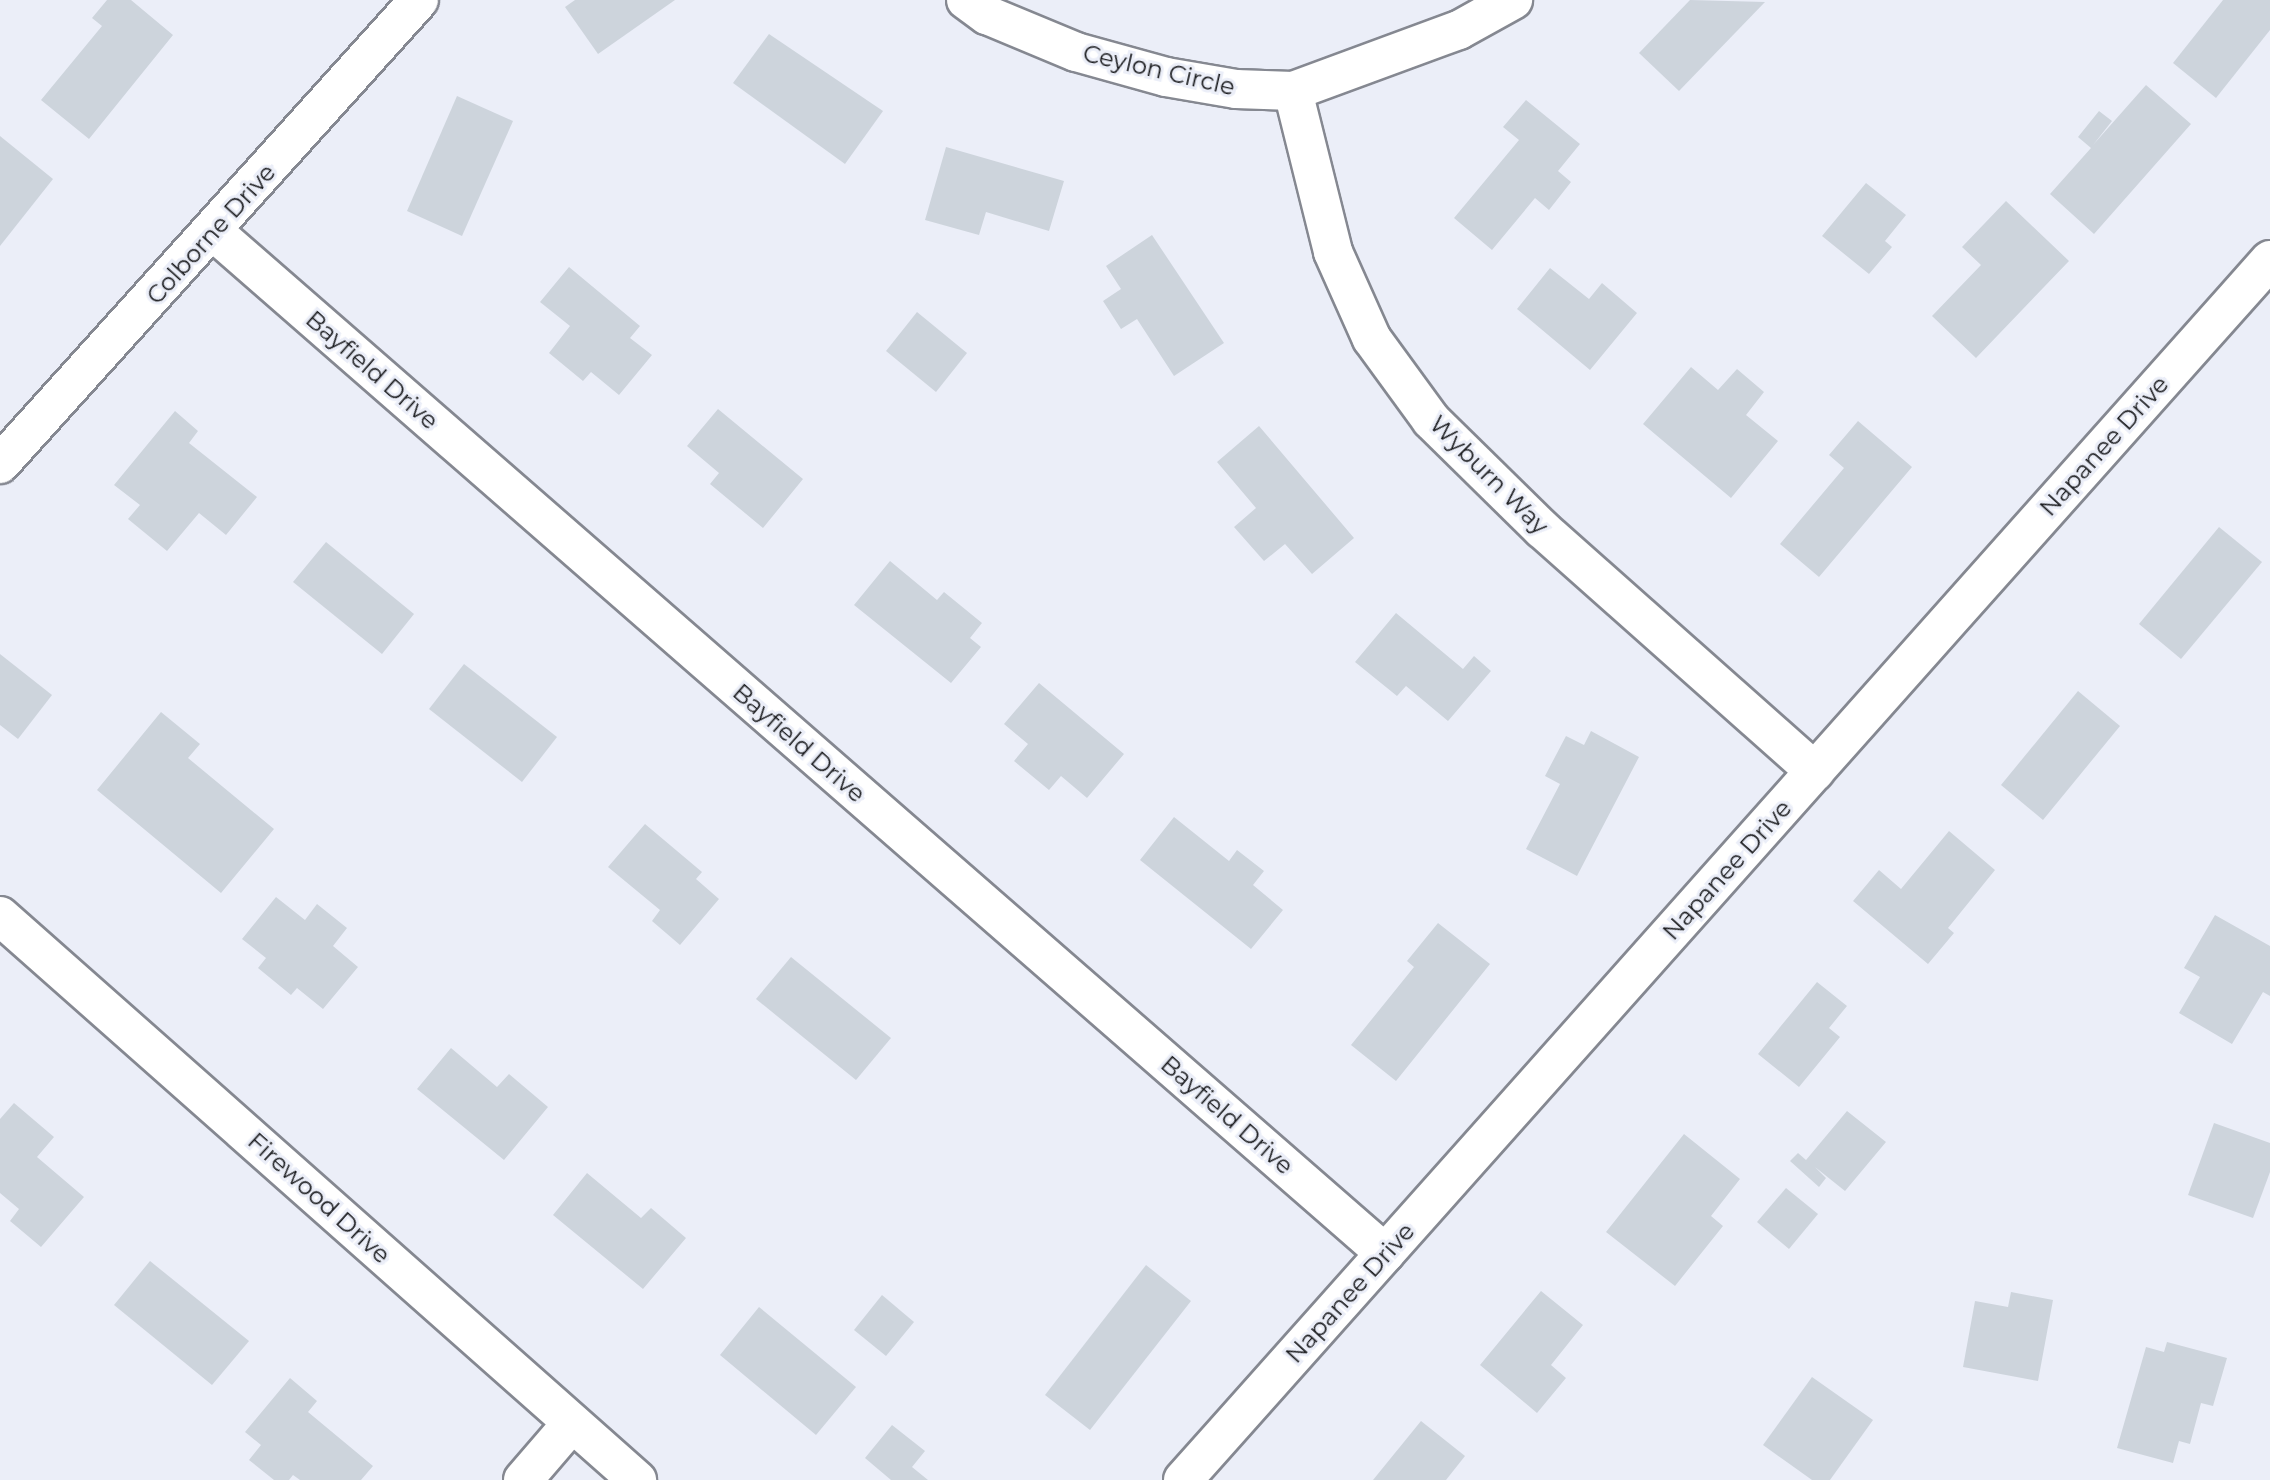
<!DOCTYPE html>
<html>
<head>
<meta charset="utf-8">
<style>
	body { margin:0 }
	#map { position:relative; width:2270px; height:1480px; overflow:hidden; background:#ebeef8; font-family:Montserrat,sans-serif }
	div>[style] { position:absolute }
	.building>* { inset:0; background:#cdd4dc }
	.roads { filter:drop-shadow(2px 0 #858891) drop-shadow(-2px 0 #858891) drop-shadow(0 2px #858891) drop-shadow(0 -2px #858891) }
	.minor>* { height:38px; margin:-19px; padding:0 19px; transform-origin:19px; border-radius:19px; background:#fff }
	span { translate:-50% -50%; white-space:nowrap; text-align:center; line-height:1.15; -webkit-text-stroke:6px #ebeef8; paint-order:stroke }
	.street-label { font-size:24px; color:#1a1b1e }
</style>
</head>
<body>
<div id="map">
	<div class="building">
		<div style="clip-path:polygon(107px 0,131px 0,173px 35px,89px 139px,41px 100px,102px 26px,92px 18px)"></div>
		<div style="clip-path:polygon(575px 0,675px 0,598px 54px,565px 7px)"></div>
		<div style="clip-path:polygon(1690px 0,1765px 2px,1679px 91px,1639px 53px)"></div>
		<div style="clip-path:polygon(2223px 0,2270px 0,2270px 30px,2216px 98px,2173px 63px)"></div>
		<div style="clip-path:polygon(769px 34px,883px 111px,845px 164px,733px 83px)"></div>
		<div style="clip-path:polygon(2146px 85px,2191px 124px,2094px 234px,2050px 194px,2091px 148px,2078px 137px,2099px 111px,2112px 121px,2093px 145px)"></div>
		<div style="clip-path:polygon(457px 96px,513px 121px,462px 236px,407px 211px)"></div>
		<div style="clip-path:polygon(1526px 100px,1580px 144px,1558px 171px,1571px 182px,1549px 210px,1535px 198px,1492px 250px,1454px 218px,1519px 140px,1503px 127px)"></div>
		<div style="clip-path:polygon(0 136px,53px 179px,0 246px)"></div>
		<div style="clip-path:polygon(946px 147px,1064px 181px,1049px 231px,986px 212px,979px 235px,925px 220px)"></div>
		<div style="clip-path:polygon(1866px 183px,1906px 215px,1885px 241px,1892px 247px,1869px 274px,1822px 236px)"></div>
		<div style="clip-path:polygon(2006px 201px,2069px 261px,1976px 358px,1932px 316px,1981px 265px,1962px 247px)"></div>
		<div style="clip-path:polygon(1152px 235px,1224px 343px,1174px 376px,1137px 319px,1121px 329px,1103px 301px,1121px 289px,1106px 266px)"></div>
		<div style="clip-path:polygon(569px 267px,640px 326px,630px 338px,652px 355px,619px 395px,591px 372px,583px 381px,549px 353px,570px 326px,540px 302px)"></div>
		<div style="clip-path:polygon(1550px 268px,1589px 299px,1602px 283px,1637px 313px,1590px 370px,1517px 309px)"></div>
		<div style="clip-path:polygon(917px 312px,967px 353px,936px 392px,886px 351px)"></div>
		<div style="clip-path:polygon(1691px 367px,1718px 390px,1737px 369px,1764px 392px,1746px 415px,1778px 441px,1731px 498px,1643px 424px)"></div>
		<div style="clip-path:polygon(718px 409px,803px 479px,763px 528px,710px 484px,719px 473px,687px 446px)"></div>
		<div style="clip-path:polygon(175px 411px,198px 431px,189px 443px,257px 497px,226px 535px,199px 513px,167px 551px,128px 519px,140px 505px,114px 485px)"></div>
		<div style="clip-path:polygon(1858px 421px,1912px 467px,1819px 577px,1780px 544px,1844px 468px,1829px 455px)"></div>
		<div style="clip-path:polygon(1259px 426px,1354px 538px,1312px 574px,1285px 544px,1264px 561px,1234px 527px,1256px 508px,1217px 462px)"></div>
		<div style="clip-path:polygon(2219px 527px,2262px 562px,2181px 659px,2139px 624px)"></div>
		<div style="clip-path:polygon(326px 542px,414px 614px,382px 654px,293px 582px)"></div>
		<div style="clip-path:polygon(890px 561px,937px 600px,944px 592px,982px 623px,970px 638px,981px 647px,951px 683px,854px 605px)"></div>
		<div style="clip-path:polygon(1396px 613px,1463px 669px,1474px 656px,1491px 671px,1448px 721px,1406px 686px,1397px 696px,1355px 662px)"></div>
		<div style="clip-path:polygon(0 654px,52px 695px,18px 739px,0 725px)"></div>
		<div style="clip-path:polygon(464px 664px,557px 737px,522px 782px,429px 709px)"></div>
		<div style="clip-path:polygon(1039px 683px,1124px 754px,1087px 798px,1061px 776px,1049px 790px,1014px 761px,1028px 744px,1004px 724px)"></div>
		<div style="clip-path:polygon(2078px 691px,2120px 726px,2043px 820px,2001px 785px)"></div>
		<div style="clip-path:polygon(161px 712px,200px 744px,188px 758px,274px 829px,221px 893px,97px 790px)"></div>
		<div style="clip-path:polygon(1591px 731px,1639px 757px,1577px 876px,1526px 849px,1560px 784px,1545px 776px,1566px 736px,1584px 745px)"></div>
		<div style="clip-path:polygon(1174px 817px,1229px 861px,1237px 850px,1264px 871px,1253px 885px,1283px 910px,1251px 949px,1140px 860px)"></div>
		<div style="clip-path:polygon(645px 824px,702px 872px,696px 879px,719px 899px,680px 945px,652px 921px,660px 910px,608px 867px)"></div>
		<div style="clip-path:polygon(1949px 831px,1995px 870px,1948px 928px,1954px 933px,1928px 964px,1853px 901px,1879px 870px,1901px 889px)"></div>
		<div style="clip-path:polygon(276px 897px,305px 920px,317px 904px,347px 928px,333px 946px,358px 967px,323px 1009px,297px 988px,291px 995px,258px 968px,266px 958px,242px 939px)"></div>
		<div style="clip-path:polygon(2215px 915px,2270px 946px,2270px 996px,2263px 992px,2232px 1044px,2179px 1013px,2200px 977px,2184px 968px)"></div>
		<div style="clip-path:polygon(1438px 923px,1490px 964px,1396px 1081px,1351px 1045px,1414px 967px,1407px 961px)"></div>
		<div style="clip-path:polygon(791px 957px,891px 1038px,856px 1080px,756px 999px)"></div>
		<div style="clip-path:polygon(1817px 982px,1847px 1006px,1829px 1028px,1840px 1037px,1799px 1087px,1758px 1054px)"></div>
		<div style="clip-path:polygon(451px 1048px,497px 1087px,509px 1074px,548px 1107px,504px 1160px,417px 1089px)"></div>
		<div style="clip-path:polygon(14px 1103px,54px 1137px,37px 1157px,84px 1197px,41px 1247px,10px 1221px,19px 1209px,0 1193px,0 1119px)"></div>
		<div style="clip-path:polygon(1847px 1111px,1886px 1142px,1845px 1191px,1815px 1167px,1826px 1178px,1819px 1187px,1790px 1161px,1798px 1153px,1806px 1160px)"></div>
		<div style="clip-path:polygon(2214px 1123px,2270px 1143px,2270px 1172px,2253px 1218px,2188px 1195px)"></div>
		<div style="clip-path:polygon(1684px 1134px,1740px 1179px,1711px 1216px,1723px 1226px,1675px 1286px,1606px 1232px)"></div>
		<div style="clip-path:polygon(587px 1173px,641px 1218px,651px 1208px,686px 1238px,643px 1289px,553px 1215px)"></div>
		<div style="clip-path:polygon(1786px 1188px,1818px 1214px,1789px 1249px,1757px 1222px)"></div>
		<div style="clip-path:polygon(150px 1261px,249px 1341px,212px 1385px,114px 1305px)"></div>
		<div style="clip-path:polygon(1146px 1265px,1191px 1301px,1090px 1430px,1045px 1395px)"></div>
		<div style="clip-path:polygon(1541px 1291px,1583px 1325px,1551px 1365px,1566px 1378px,1537px 1413px,1480px 1365px)"></div>
		<div style="clip-path:polygon(2011px 1292px,2053px 1300px,2038px 1381px,1963px 1367px,1975px 1301px,2008px 1307px)"></div>
		<div style="clip-path:polygon(882px 1295px,914px 1322px,886px 1356px,854px 1330px)"></div>
		<div style="clip-path:polygon(759px 1307px,856px 1387px,816px 1435px,720px 1355px)"></div>
		<div style="clip-path:polygon(2167px 1342px,2227px 1358px,2213px 1406px,2201px 1403px,2190px 1444px,2179px 1441px,2173px 1463px,2117px 1448px,2146px 1347px,2164px 1352px)"></div>
		<div style="clip-path:polygon(1812px 1377px,1873px 1420px,1830px 1480px,1812px 1480px,1763px 1445px)"></div>
		<div style="clip-path:polygon(290px 1378px,317px 1401px,308px 1412px,373px 1466px,361px 1480px,300px 1480px,293px 1475px,289px 1480px,274px 1480px,249px 1460px,261px 1445px,245px 1432px)"></div>
		<div style="clip-path:polygon(1421px 1421px,1465px 1456px,1446px 1480px,1373px 1480px)"></div>
		<div style="clip-path:polygon(892px 1425px,925px 1451px,912px 1467px,928px 1480px,891px 1480px,865px 1458px)"></div>
	</div>
	<div class="roads">
		<div class="minor">
			<div style="left:966px;top:0;width:26px;rotate:36deg"></div>
			<div style="left:987px;top:15px;width:96px;rotate:22.6deg"></div>
			<div style="left:1076px;top:52px;width:93px;rotate:15.5deg"></div>
			<div style="left:1166px;top:77px;width:71px;rotate:9.7deg"></div>
			<div style="left:1236px;top:89px;width:57px;rotate:2deg"></div>
			<div style="left:1293px;top:91px;width:177px;rotate:-20.2deg"></div>
			<div style="left:1459px;top:30px;width:62px;rotate:-29.1deg"></div>
			<div style="left:1293px;top:91px;width:166px;rotate:76deg"></div>
			<div style="left:1333px;top:252px;width:95px;rotate:65.9deg"></div>
			<div style="left:1372px;top:339px;width:100px;rotate:53.9deg"></div>
			<div style="left:1431px;top:420px;width:156px;rotate:44.5deg"></div>
			<div style="left:1542px;top:529px;width:365px;rotate:41.6deg"></div>
			<div style="left:214px;top:232px;width:1554px;rotate:41.09deg"></div>
			<div style="left:0;top:464px;width:625px;rotate:-47.92deg"></div>
			<div style="left:0;top:916px;width:851px;rotate:41.52deg"></div>
			<div style="left:523px;top:1480px;width:75px;rotate:-49.3deg"></div>
			<div style="left:1183px;top:1480px;width:1634px;rotate:-48.3deg"></div>
		</div>
	</div>
	<div class="street-label">
		<span style="left:1159px;top:70px;rotate:13deg">Ceylon Circle</span>
		<span style="left:211px;top:234px;rotate:-48deg">Colborne Drive</span>
		<span style="left:372px;top:370px;rotate:41deg">Bayfield Drive</span>
		<span style="left:2104px;top:446px;rotate:-48deg">Napanee Drive</span>
		<span style="left:1489px;top:475px;rotate:45deg">Wyburn Way</span>
		<span style="left:799px;top:743px;rotate:41deg">Bayfield Drive</span>
		<span style="left:1727px;top:870px;rotate:-48deg">Napanee Drive</span>
		<span style="left:1227px;top:1115px;rotate:41deg">Bayfield Drive</span>
		<span style="left:319px;top:1198px;rotate:42deg">Firewood Drive</span>
		<span style="left:1350px;top:1293px;rotate:-48deg">Napanee Drive</span>
	</div>
</div>
</body>
</html>
